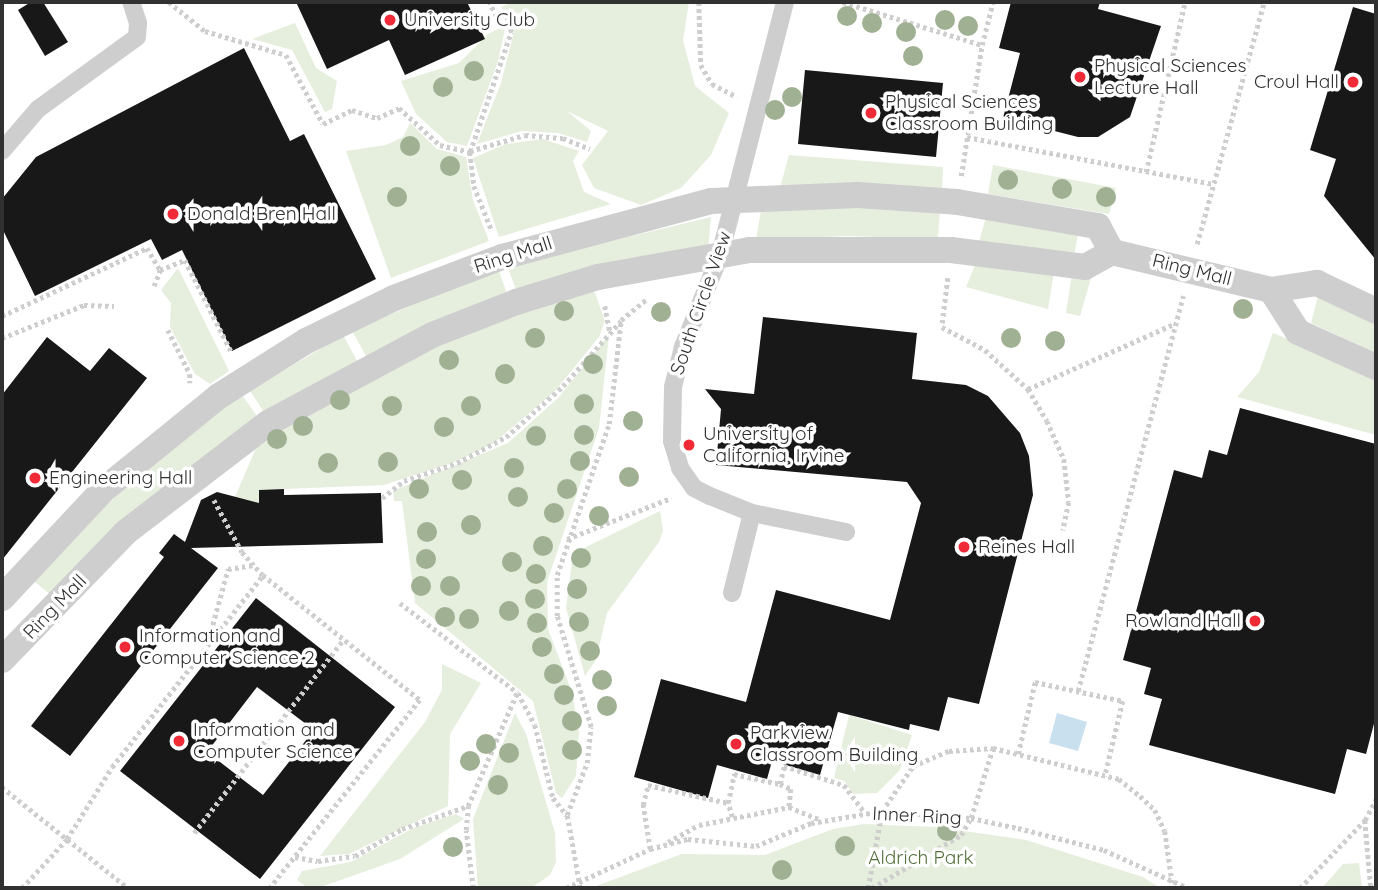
<!DOCTYPE html>
<html>
<head>
<meta charset="utf-8">
<style>
	body { margin:0 }
	#map { position:relative; width:1378px; height:890px; overflow:hidden; background:#fff; font-family:Quicksand,sans-serif }
	div>[style] { position:absolute }
	.green>* { inset:0; background:#e6eede }
	.water>* { inset:0; background:#c9e0ef }
	.building>* { inset:0; background:#181818 }
	.path>* { height:4.5px; margin-top:-2.25px; transform-origin:0; background:repeating-linear-gradient(90deg,#cecece 0 3.5px,transparent 0 7px) }
	.service>* { height:18px; margin:-9px; padding:0 9px; transform-origin:9px; border-radius:9px; background:#cecece }
	.pedestrian>* { height:26px; margin:-13px; padding:0 13px; transform-origin:13px; border-radius:13px; background:#cecece }
	.trees>* { width:20px; height:20px; margin:-10px; border-radius:50%; background:#a0b093 }
	.dots>* { width:19px; height:19px; translate:-50% -50%; box-sizing:border-box; border:4px solid #fff; border-radius:50% }
	span { translate:-50% -50%; white-space:nowrap; text-align:center; line-height:1.15; -webkit-text-stroke:7px #fff; paint-order:stroke }
	.poi-label { font-size:19px; color:#313131 }
	.left { translate:0 -50%; text-align:left }
	.right { translate:-100% -50%; text-align:right }
	.street-label { font-size:19px; color:#313131 }
	.park-label { font-size:19px; color:#53703a }
	.frame { position:absolute; inset:0; border:4px solid #313131; pointer-events:none }
</style>
</head>
<body>
<div id="map">
	<div class="green">
		<div style="clip-path:polygon(513px 2px,689px 2px,683px 40px,695px 86px,729px 113px,711px 155px,681px 188px,641px 205px,594px 188px,582px 165px,608px 131px,567px 111px,591px 131px,587px 142px,558px 133px,522px 131px,477px 144px,501px 83px,516px 24px,501px 7px)"></div>
		<div style="clip-path:polygon(295px 23px,316px 68px,337px 81px,332px 109px,325px 112px,292px 50px,252px 39px)"></div>
		<div style="clip-path:polygon(506px 25px,498px 61px,467px 146px,447px 142px,416px 114px,401px 81px,459px 63px,488px 34px)"></div>
		<div style="clip-path:polygon(410px 123px,437px 149px,466px 157px,473px 200px,489px 241px,391px 278px,346px 151px,386px 145px,403px 137px)"></div>
		<div style="clip-path:polygon(543px 139px,579px 151px,573px 161px,584px 192px,611px 204px,499px 237px,473px 158px,506px 144px)"></div>
		<div style="clip-path:polygon(789px 155px,943px 167px,942px 189px,780px 188px)"></div>
		<div style="clip-path:polygon(993px 165px,1116px 188px,1109px 214px,988px 194px)"></div>
		<div style="clip-path:polygon(807px 207px,940px 208px,938px 239px,847px 236px,756px 240px,761px 210px)"></div>
		<div style="clip-path:polygon(987px 213px,1079px 229px,1074px 256px,979px 242px)"></div>
		<div style="clip-path:polygon(711px 217px,708px 249px,517px 292px,507px 266px)"></div>
		<div style="clip-path:polygon(976px 263px,1054px 272px,1048px 309px,966px 287px)"></div>
		<div style="clip-path:polygon(178px 268px,229px 371px,210px 384px,195px 374px,170px 327px,171px 303px,161px 290px)"></div>
		<div style="clip-path:polygon(498px 268px,507px 294px,366px 356px,352px 331px)"></div>
		<div style="clip-path:polygon(1072px 274px,1091px 278px,1080px 316px,1066px 313px)"></div>
		<div style="clip-path:polygon(589px 290px,595px 293px,605px 321px,599px 337px,555px 391px,494px 443px,455px 462px,384px 485px,259px 490px,259px 505px,235px 497px,259px 441px,351px 387px,468px 331px)"></div>
		<div style="clip-path:polygon(1318px 296px,1376px 319px,1376px 353px,1311px 323px)"></div>
		<div style="clip-path:polygon(1273px 333px,1376px 376px,1376px 435px,1237px 397px,1259px 372px)"></div>
		<div style="clip-path:polygon(343px 335px,357px 361px,266px 415px,250px 391px)"></div>
		<div style="clip-path:polygon(609px 335px,599px 428px,547px 582px,548px 629px,572px 692px,579px 732px,576px 776px,562px 798px,556px 793px,533px 701px,415px 603px,402px 501px,394px 501px,393px 491px,508px 443px,558px 398px)"></div>
		<div style="clip-path:polygon(242px 395px,259px 419px,55px 598px,31px 579px,81px 527px,187px 435px)"></div>
		<div style="clip-path:polygon(660px 511px,663px 531px,659px 542px,607px 613px,596px 660px,585px 676px,566px 608px,572px 562px,586px 547px)"></div>
		<div style="clip-path:polygon(442px 664px,481px 683px,450px 734px,448px 806px,349px 854px,320px 856px,425px 722px,442px 690px)"></div>
		<div style="clip-path:polygon(515px 713px,526px 734px,555px 833px,556px 862px,550px 875px,531px 888px,478px 888px,473px 819px)"></div>
		<div style="clip-path:polygon(849px 715px,912px 735px,900px 770px,877px 793px,853px 794px,844px 781px,834px 778px)"></div>
		<div style="clip-path:polygon(456px 814px,464px 819px,400px 859px,318px 888px,308px 888px,297px 880px,302px 871px,351px 862px,413px 828px)"></div>
		<div style="clip-path:polygon(864px 824px,935px 827px,1026px 840px,1143px 877px,1160px 888px,591px 888px,682px 854px,765px 855px,833px 829px)"></div>
		<div style="clip-path:polygon(1359px 863px,1362px 888px,1322px 888px,1343px 864px)"></div>
	</div>
	<div class="water">
		<div style="clip-path:polygon(1057px 713px,1087px 722px,1078px 751px,1049px 743px)"></div>
	</div>
	<div class="building">
		<div style="clip-path:polygon(31px 2px,43px 2px,68px 42px,45px 56px,18px 10px)"></div>
		<div style="clip-path:polygon(296px 2px,467px 2px,485px 39px,405px 75px,389px 40px,327px 69px)"></div>
		<div style="clip-path:polygon(1011px 2px,1100px 2px,1098px 9px,1161px 26px,1130px 117px,1098px 137px,1078px 137px,1003px 118px,1020px 53px,999px 48px)"></div>
		<div style="clip-path:polygon(1353px 7px,1376px 14px,1376px 260px,1324px 196px,1336px 159px,1310px 150px)"></div>
		<div style="clip-path:polygon(244px 48px,290px 141px,304px 134px,376px 279px,232px 351px,182px 250px,162px 260px,151px 239px,35px 296px,2px 228px,2px 199px,36px 157px)"></div>
		<div style="clip-path:polygon(805px 70px,943px 83px,936px 157px,798px 144px)"></div>
		<div style="clip-path:polygon(763px 317px,917px 333px,912px 379px,966px 385px,988px 396px,1020px 433px,1029px 456px,1033px 495px,979px 704px,948px 697px,939px 731px,910px 724px,909px 730px,838px 712px,820px 775px,772px 761px,767px 779px,717px 765px,708px 798px,634px 777px,661px 679px,746px 702px,776px 590px,890px 620px,921px 503px,907px 482px,716px 465px,721px 409px,705px 389px,754px 394px)"></div>
		<div style="clip-path:polygon(47px 337px,90px 371px,109px 348px,147px 378px,2px 560px,2px 395px)"></div>
		<div style="clip-path:polygon(1240px 408px,1376px 444px,1376px 716px,1366px 754px,1347px 749px,1335px 794px,1149px 745px,1162px 699px,1144px 694px,1151px 668px,1123px 660px,1174px 470px,1202px 478px,1209px 450px,1227px 455px)"></div>
		<div style="clip-path:polygon(284px 489px,284px 495px,381px 493px,383px 543px,191px 548px,218px 568px,70px 756px,31px 726px,164px 557px,159px 553px,174px 534px,185px 542px,201px 500px,217px 492px,259px 503px,259px 490px)"></div>
		<div style="clip-path:polygon(evenodd,256px 598px,395px 707px,260px 879px,120px 771px,256px 598px,257px 687px,314px 730px,263px 795px,207px 752px,257px 687px)"></div>
	</div>
	<div class="path">
		<div style="left:169px;top:2px;width:46px;rotate:38.9deg"></div>
		<div style="left:205px;top:31px;width:84px;rotate:16.5deg"></div>
		<div style="left:286px;top:55px;width:78px;rotate:61.8deg"></div>
		<div style="left:323px;top:124px;width:32px;rotate:-26deg"></div>
		<div style="left:352px;top:110px;width:26px;rotate:18deg"></div>
		<div style="left:377px;top:118px;width:24px;rotate:-24deg"></div>
		<div style="left:399px;top:108px;width:55px;rotate:42.1deg"></div>
		<div style="left:440px;top:145px;width:31px;rotate:13deg"></div>
		<div style="left:470px;top:152px;width:34px;rotate:83deg"></div>
		<div style="left:474px;top:186px;width:48px;rotate:68.2deg"></div>
		<div style="left:699px;top:2px;width:63px;rotate:88.2deg"></div>
		<div style="left:701px;top:65px;width:22px;rotate:60deg"></div>
		<div style="left:712px;top:84px;width:28px;rotate:27deg"></div>
		<div style="left:843px;top:2px;width:145px;rotate:17.2deg"></div>
		<div style="left:982px;top:45px;width:44px;rotate:-75.7deg"></div>
		<div style="left:967px;top:137px;width:250px;rotate:10.8deg"></div>
		<div style="left:470px;top:151px;width:57px;rotate:-16.2deg"></div>
		<div style="left:525px;top:135px;width:38px;rotate:5deg"></div>
		<div style="left:563px;top:138px;width:29px;rotate:22deg"></div>
		<div style="left:470px;top:152px;width:127px;rotate:-71.1deg"></div>
		<div style="left:511px;top:32px;width:13px;rotate:-99deg"></div>
		<div style="left:509px;top:19px;width:11px;rotate:158deg"></div>
		<div style="left:499px;top:23px;width:23px;rotate:-115deg"></div>
		<div style="left:1146px;top:172px;width:174px;rotate:-77.1deg"></div>
		<div style="left:961px;top:176px;width:133px;rotate:-80.9deg"></div>
		<div style="left:1197px;top:244px;width:251px;rotate:-74.5deg"></div>
		<div style="left:948px;top:278px;width:49px;rotate:97deg"></div>
		<div style="left:942px;top:327px;width:49px;rotate:28.1deg"></div>
		<div style="left:985px;top:350px;width:58px;rotate:42.2deg"></div>
		<div style="left:1028px;top:389px;width:37px;rotate:59deg"></div>
		<div style="left:1047px;top:421px;width:42px;rotate:65.9deg"></div>
		<div style="left:1064px;top:459px;width:43px;rotate:83.4deg"></div>
		<div style="left:1069px;top:502px;width:29px;rotate:102deg"></div>
		<div style="left:154px;top:286px;width:17px;rotate:-69deg"></div>
		<div style="left:605px;top:306px;width:25px;rotate:79deg"></div>
		<div style="left:2px;top:316px;width:160px;rotate:-25.1deg"></div>
		<div style="left:147px;top:248px;width:26px;rotate:59deg"></div>
		<div style="left:160px;top:270px;width:27px;rotate:-22deg"></div>
		<div style="left:185px;top:260px;width:104px;rotate:63.2deg"></div>
		<div style="left:168px;top:330px;width:49px;rotate:63.4deg"></div>
		<div style="left:190px;top:374px;width:9px;rotate:90deg"></div>
		<div style="left:2px;top:338px;width:88px;rotate:-21.9deg"></div>
		<div style="left:84px;top:305px;width:30px;rotate:2deg"></div>
		<div style="left:1028px;top:389px;width:160px;rotate:-24deg"></div>
		<div style="left:382px;top:498px;width:28px;rotate:-38deg"></div>
		<div style="left:404px;top:481px;width:56px;rotate:-18.8deg"></div>
		<div style="left:457px;top:463px;width:55px;rotate:-28deg"></div>
		<div style="left:506px;top:437px;width:76px;rotate:-41.8deg"></div>
		<div style="left:563px;top:386px;width:87px;rotate:-48.3deg"></div>
		<div style="left:214px;top:500px;width:59px;rotate:61.7deg"></div>
		<div style="left:242px;top:552px;width:31px;rotate:48deg"></div>
		<div style="left:263px;top:575px;width:201px;rotate:38.5deg"></div>
		<div style="left:420px;top:700px;width:241px;rotate:128.6deg"></div>
		<div style="left:567px;top:539px;width:112px;rotate:-21.5deg"></div>
		<div style="left:400px;top:603px;width:148px;rotate:37.3deg"></div>
		<div style="left:518px;top:693px;width:36px;rotate:62deg"></div>
		<div style="left:535px;top:725px;width:75px;rotate:76.1deg"></div>
		<div style="left:553px;top:798px;width:22px;rotate:51deg"></div>
		<div style="left:207px;top:645px;width:79px;rotate:-74.6deg"></div>
		<div style="left:228px;top:569px;width:26px;rotate:-9deg"></div>
		<div style="left:1078px;top:691px;width:409px;rotate:-75.1deg"></div>
		<div style="left:1018px;top:754px;width:74px;rotate:-76.7deg"></div>
		<div style="left:1035px;top:682px;width:90px;rotate:12.2deg"></div>
		<div style="left:1123px;top:701px;width:77px;rotate:103.5deg"></div>
		<div style="left:780px;top:784px;width:12px;rotate:24deg"></div>
		<div style="left:791px;top:789px;width:18px;rotate:96deg"></div>
		<div style="left:2px;top:787px;width:161px;rotate:38.7deg"></div>
		<div style="left:732px;top:817px;width:15px;rotate:-106deg"></div>
		<div style="left:728px;top:803px;width:30px;rotate:-78deg"></div>
		<div style="left:734px;top:774px;width:47px;rotate:12.3deg"></div>
		<div style="left:780px;top:784px;width:18px;rotate:-77deg"></div>
		<div style="left:784px;top:766px;width:63px;rotate:17.6deg"></div>
		<div style="left:844px;top:785px;width:34px;rotate:53deg"></div>
		<div style="left:1365px;top:820px;width:68px;rotate:85deg"></div>
		<div style="left:194px;top:833px;width:245px;rotate:-52.3deg"></div>
		<div style="left:668px;top:842px;width:35px;rotate:-29deg"></div>
		<div style="left:699px;top:825px;width:92px;rotate:-11.3deg"></div>
		<div style="left:789px;top:807px;width:35px;rotate:22deg"></div>
		<div style="left:650px;top:849px;width:45px;rotate:-99deg"></div>
		<div style="left:643px;top:805px;width:21px;rotate:-76deg"></div>
		<div style="left:648px;top:785px;width:82px;rotate:12.7deg"></div>
		<div style="left:295px;top:857px;width:23px;rotate:10deg"></div>
		<div style="left:318px;top:861px;width:37px;rotate:-8deg"></div>
		<div style="left:355px;top:856px;width:54px;rotate:-29.9deg"></div>
		<div style="left:402px;top:829px;width:70px;rotate:-19.2deg"></div>
		<div style="left:22px;top:888px;width:67px;rotate:-47.4deg"></div>
		<div style="left:67px;top:839px;width:85px;rotate:-58deg"></div>
		<div style="left:112px;top:767px;width:244px;rotate:-51.8deg"></div>
		<div style="left:473px;top:888px;width:58px;rotate:-96.9deg"></div>
		<div style="left:466px;top:830px;width:24px;rotate:-85deg"></div>
		<div style="left:468px;top:806px;width:123px;rotate:-66.6deg"></div>
		<div style="left:566px;top:888px;width:93px;rotate:-24.9deg"></div>
		<div style="left:650px;top:849px;width:39px;rotate:-15deg"></div>
		<div style="left:688px;top:839px;width:68px;rotate:5.9deg"></div>
		<div style="left:756px;top:846px;width:60px;rotate:-22.7deg"></div>
		<div style="left:811px;top:823px;width:72px;rotate:-9.6deg"></div>
		<div style="left:882px;top:811px;width:89px;rotate:4.5deg"></div>
		<div style="left:971px;top:818px;width:48px;rotate:12deg"></div>
		<div style="left:1018px;top:828px;width:89px;rotate:14.3deg"></div>
		<div style="left:1104px;top:850px;width:92px;rotate:24.3deg"></div>
		<div style="left:580px;top:888px;width:74px;rotate:-100.1deg"></div>
		<div style="left:567px;top:815px;width:56px;rotate:-69deg"></div>
		<div style="left:587px;top:763px;width:36px;rotate:-84deg"></div>
		<div style="left:591px;top:727px;width:116px;rotate:-107deg"></div>
		<div style="left:557px;top:616px;width:41px;rotate:-90deg"></div>
		<div style="left:557px;top:575px;width:160px;rotate:-71deg"></div>
		<div style="left:609px;top:424px;width:105px;rotate:-83.4deg"></div>
		<div style="left:621px;top:320px;width:33px;rotate:-39deg"></div>
		<div style="left:868px;top:888px;width:78px;rotate:-79.7deg"></div>
		<div style="left:882px;top:811px;width:55px;rotate:-55.4deg"></div>
		<div style="left:913px;top:766px;width:39px;rotate:-23deg"></div>
		<div style="left:949px;top:751px;width:44px;rotate:-3.9deg"></div>
		<div style="left:993px;top:748px;width:130px;rotate:13.8deg"></div>
		<div style="left:1119px;top:779px;width:27px;rotate:39deg"></div>
		<div style="left:1140px;top:796px;width:21px;rotate:43deg"></div>
		<div style="left:1155px;top:810px;width:23px;rotate:65deg"></div>
		<div style="left:1165px;top:831px;width:58px;rotate:82deg"></div>
		<div style="left:872px;top:888px;width:104px;rotate:-30.8deg"></div>
		<div style="left:961px;top:835px;width:20px;rotate:-60deg"></div>
		<div style="left:971px;top:818px;width:73px;rotate:-72.6deg"></div>
		<div style="left:1300px;top:888px;width:94px;rotate:-46.3deg"></div>
		<div style="left:1365px;top:820px;width:24px;rotate:-62deg"></div>
	</div>
	<div class="service">
		<div style="left:785px;top:2px;width:261px;rotate:104.4deg"></div>
		<div style="left:720px;top:255px;width:99px;rotate:111.9deg"></div>
		<div style="left:683px;top:347px;width:41px;rotate:104deg"></div>
		<div style="left:673px;top:387px;width:54px;rotate:91.1deg"></div>
		<div style="left:672px;top:441px;width:28px;rotate:73deg"></div>
		<div style="left:680px;top:468px;width:24px;rotate:55deg"></div>
		<div style="left:694px;top:488px;width:18px;rotate:27deg"></div>
		<div style="left:710px;top:496px;width:45px;rotate:22deg"></div>
		<div style="left:752px;top:513px;width:96px;rotate:11.4deg"></div>
		<div style="left:2px;top:151px;width:55px;rotate:-49.4deg"></div>
		<div style="left:38px;top:109px;width:122px;rotate:-36deg"></div>
		<div style="left:137px;top:37px;width:14px;rotate:-86deg"></div>
		<div style="left:138px;top:23px;width:22px;rotate:-108deg"></div>
		<div style="left:732px;top:593px;width:82px;rotate:-76deg"></div>
	</div>
	<div class="pedestrian">
		<div style="left:1271px;top:290px;width:50px;rotate:57.3deg"></div>
		<div style="left:1298px;top:332px;width:85px;rotate:24.2deg"></div>
		<div style="left:2px;top:598px;width:146px;rotate:-46.9deg"></div>
		<div style="left:102px;top:491px;width:151px;rotate:-39.1deg"></div>
		<div style="left:219px;top:396px;width:103px;rotate:-32.3deg"></div>
		<div style="left:306px;top:341px;width:98px;rotate:-26deg"></div>
		<div style="left:394px;top:298px;width:116px;rotate:-20.8deg"></div>
		<div style="left:502px;top:257px;width:216px;rotate:-15deg"></div>
		<div style="left:711px;top:201px;width:147px;rotate:-2.3deg"></div>
		<div style="left:858px;top:195px;width:99px;rotate:4deg"></div>
		<div style="left:957px;top:202px;width:143px;rotate:9.7deg"></div>
		<div style="left:1098px;top:226px;width:30px;rotate:62deg"></div>
		<div style="left:2px;top:660px;width:178px;rotate:-45.9deg"></div>
		<div style="left:126px;top:532px;width:179px;rotate:-37.5deg"></div>
		<div style="left:268px;top:423px;width:186px;rotate:-28.2deg"></div>
		<div style="left:432px;top:335px;width:90px;rotate:-21.4deg"></div>
		<div style="left:516px;top:302px;width:86px;rotate:-17deg"></div>
		<div style="left:598px;top:277px;width:154px;rotate:-10.1deg"></div>
		<div style="left:750px;top:250px;width:201px"></div>
		<div style="left:951px;top:250px;width:135px;rotate:7.2deg"></div>
		<div style="left:1085px;top:267px;width:31px;rotate:-29deg"></div>
		<div style="left:1112px;top:252px;width:163px;rotate:13.4deg"></div>
		<div style="left:1271px;top:290px;width:47px;rotate:-8.7deg"></div>
		<div style="left:1317px;top:283px;width:65px;rotate:25.4deg"></div>
	</div>
	<div class="trees">
		<div style="left:847px;top:16px"></div>
		<div style="left:945px;top:20px"></div>
		<div style="left:872px;top:23px"></div>
		<div style="left:968px;top:26px"></div>
		<div style="left:906px;top:32px"></div>
		<div style="left:913px;top:56px"></div>
		<div style="left:474px;top:71px"></div>
		<div style="left:443px;top:87px"></div>
		<div style="left:792px;top:97px"></div>
		<div style="left:775px;top:110px"></div>
		<div style="left:410px;top:146px"></div>
		<div style="left:450px;top:166px"></div>
		<div style="left:1008px;top:180px"></div>
		<div style="left:1062px;top:189px"></div>
		<div style="left:397px;top:197px"></div>
		<div style="left:1106px;top:197px"></div>
		<div style="left:1243px;top:309px"></div>
		<div style="left:564px;top:311px"></div>
		<div style="left:661px;top:312px"></div>
		<div style="left:535px;top:338px"></div>
		<div style="left:1011px;top:338px"></div>
		<div style="left:1055px;top:341px"></div>
		<div style="left:449px;top:360px"></div>
		<div style="left:593px;top:364px"></div>
		<div style="left:505px;top:374px"></div>
		<div style="left:340px;top:400px"></div>
		<div style="left:584px;top:404px"></div>
		<div style="left:392px;top:406px"></div>
		<div style="left:471px;top:406px"></div>
		<div style="left:633px;top:421px"></div>
		<div style="left:303px;top:426px"></div>
		<div style="left:444px;top:427px"></div>
		<div style="left:584px;top:435px"></div>
		<div style="left:536px;top:436px"></div>
		<div style="left:277px;top:439px"></div>
		<div style="left:580px;top:461px"></div>
		<div style="left:388px;top:462px"></div>
		<div style="left:328px;top:463px"></div>
		<div style="left:514px;top:468px"></div>
		<div style="left:629px;top:477px"></div>
		<div style="left:462px;top:480px"></div>
		<div style="left:419px;top:489px"></div>
		<div style="left:567px;top:489px"></div>
		<div style="left:518px;top:497px"></div>
		<div style="left:554px;top:513px"></div>
		<div style="left:599px;top:516px"></div>
		<div style="left:471px;top:525px"></div>
		<div style="left:427px;top:532px"></div>
		<div style="left:543px;top:546px"></div>
		<div style="left:581px;top:558px"></div>
		<div style="left:426px;top:559px"></div>
		<div style="left:512px;top:562px"></div>
		<div style="left:536px;top:574px"></div>
		<div style="left:421px;top:586px"></div>
		<div style="left:450px;top:586px"></div>
		<div style="left:577px;top:589px"></div>
		<div style="left:535px;top:599px"></div>
		<div style="left:509px;top:611px"></div>
		<div style="left:445px;top:617px"></div>
		<div style="left:469px;top:619px"></div>
		<div style="left:579px;top:622px"></div>
		<div style="left:537px;top:623px"></div>
		<div style="left:542px;top:647px"></div>
		<div style="left:590px;top:651px"></div>
		<div style="left:554px;top:674px"></div>
		<div style="left:602px;top:680px"></div>
		<div style="left:564px;top:695px"></div>
		<div style="left:607px;top:706px"></div>
		<div style="left:572px;top:721px"></div>
		<div style="left:486px;top:744px"></div>
		<div style="left:572px;top:750px"></div>
		<div style="left:509px;top:753px"></div>
		<div style="left:470px;top:761px"></div>
		<div style="left:498px;top:785px"></div>
		<div style="left:947px;top:831px"></div>
		<div style="left:845px;top:846px"></div>
		<div style="left:453px;top:847px"></div>
		<div style="left:782px;top:870px"></div>
	</div>
	<div class="dots">
		<div style="left:390px;top:20px;background:#f02a36"></div>
		<div style="left:1080px;top:77px;background:#f02a36"></div>
		<div style="left:1353px;top:82px;background:#f02a36"></div>
		<div style="left:871px;top:113px;background:#f02a36"></div>
		<div style="left:173px;top:214px;background:#f02a36"></div>
		<div style="left:689px;top:445px;background:#f02a36"></div>
		<div style="left:35px;top:478px;background:#f02a36"></div>
		<div style="left:964px;top:547px;background:#f02a36"></div>
		<div style="left:1255px;top:621px;background:#f02a36"></div>
		<div style="left:125px;top:647px;background:#f02a36"></div>
		<div style="left:179px;top:741px;background:#f02a36"></div>
		<div style="left:736px;top:744px;background:#f02a36"></div>
	</div>
	<div class="poi-label">
		<span class="left" style="left:404px;top:20px">University Club</span>
		<span class="left" style="left:1094px;top:77px">Physical Sciences<br>Lecture Hall</span>
		<span class="right" style="left:1339px;top:82px">Croul Hall</span>
		<span class="left" style="left:885px;top:113px">Physical Sciences<br>Classroom Building</span>
		<span class="left" style="left:187px;top:214px">Donald Bren Hall</span>
		<span class="left" style="left:703px;top:445px">University of<br>California, Irvine</span>
		<span class="left" style="left:49px;top:478px">Engineering Hall</span>
		<span class="left" style="left:978px;top:547px">Reines Hall</span>
		<span class="right" style="left:1241px;top:621px">Rowland Hall</span>
		<span class="left" style="left:139px;top:647px">Information and<br>Computer Science 2</span>
		<span class="left" style="left:193px;top:741px">Information and<br>Computer Science</span>
		<span class="left" style="left:750px;top:744px">Parkview<br>Classroom Building</span>
	</div>
	<div class="street-label">
		<span style="left:513px;top:255px;rotate:-18deg">Ring Mall</span>
		<span style="left:1192px;top:270px;rotate:14deg">Ring Mall</span>
		<span style="left:701px;top:303px;rotate:-71deg">South Circle View</span>
		<span style="left:55px;top:607px;rotate:-46deg">Ring Mall</span>
		<span style="left:917px;top:816px;rotate:3deg">Inner Ring</span>
	</div>
	<div class="park-label">
		<span style="left:921px;top:858px">Aldrich Park</span>
	</div>
	<div class="frame"></div>
</div>
</body>
</html>
